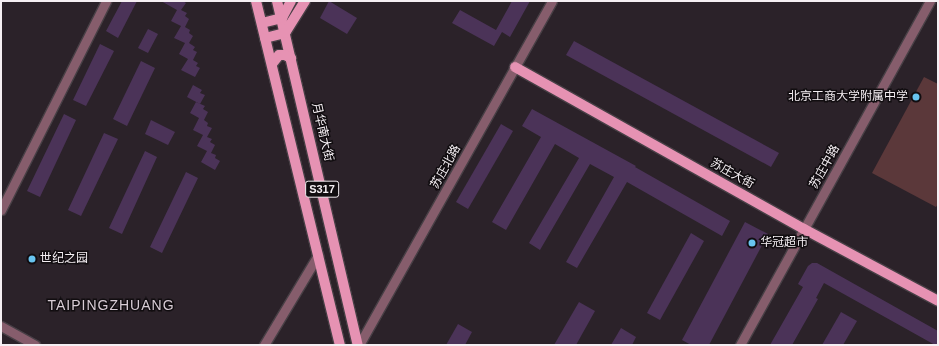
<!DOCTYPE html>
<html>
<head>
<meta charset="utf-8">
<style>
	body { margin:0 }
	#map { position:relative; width:939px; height:346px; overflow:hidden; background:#2b2229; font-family:Arial,"Noto Sans SC",sans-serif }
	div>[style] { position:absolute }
	.green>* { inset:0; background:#5b383a }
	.building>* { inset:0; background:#4b3358 }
	.roads { filter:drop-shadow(1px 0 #473f45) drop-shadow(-1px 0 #473f45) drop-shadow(0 1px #473f45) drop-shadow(0 -1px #473f45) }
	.minor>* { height:9px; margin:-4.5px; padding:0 4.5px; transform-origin:4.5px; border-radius:4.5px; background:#865d6c }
	.major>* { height:10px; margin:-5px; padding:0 5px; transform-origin:5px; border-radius:5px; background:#e692b3 }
	.dots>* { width:11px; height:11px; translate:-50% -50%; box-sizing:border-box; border:2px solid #110d10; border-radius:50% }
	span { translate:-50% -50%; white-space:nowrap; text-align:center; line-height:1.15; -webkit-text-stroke:3px #110d10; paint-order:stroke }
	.shield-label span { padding:1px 3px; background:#110d10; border:1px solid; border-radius:3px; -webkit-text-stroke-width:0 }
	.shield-label { font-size:11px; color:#f5eff3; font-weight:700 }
	.poi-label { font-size:12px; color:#f5eff3 }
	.right { translate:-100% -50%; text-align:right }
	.left { translate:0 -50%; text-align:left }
	.street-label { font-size:12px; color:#f5eff3 }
	.quarter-label { font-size:14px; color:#d8ccd5; letter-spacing:1px }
	.frame { position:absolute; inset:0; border:2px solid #f5eff3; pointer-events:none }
</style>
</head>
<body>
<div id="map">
	<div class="green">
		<div style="clip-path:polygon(924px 77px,938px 84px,938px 204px,936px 207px,872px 173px)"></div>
	</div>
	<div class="building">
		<div style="clip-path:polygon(122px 1px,137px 1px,118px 38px,106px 31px)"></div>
		<div style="clip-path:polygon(161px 1px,183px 1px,186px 3px,181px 10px,187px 13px,185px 16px,189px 19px,185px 27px,190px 30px,189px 33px,193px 36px,189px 43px,195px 47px,193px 50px,197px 52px,193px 60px,198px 63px,196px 66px,200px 68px,195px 77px,181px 70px,188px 59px,179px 54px,185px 43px,174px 38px,181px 26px,171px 21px,177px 10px)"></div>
		<div style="clip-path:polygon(329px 1px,357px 18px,347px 34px,320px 18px)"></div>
		<div style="clip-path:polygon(512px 1px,530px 1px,510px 37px,502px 32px,494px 46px,452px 23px,460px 10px,496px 30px)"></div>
		<div style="clip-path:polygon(148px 29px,158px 34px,148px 53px,138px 48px)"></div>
		<div style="clip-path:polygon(574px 41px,779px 153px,771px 167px,566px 55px)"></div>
		<div style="clip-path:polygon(100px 44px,114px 51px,86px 106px,73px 100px)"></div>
		<div style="clip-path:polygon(141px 61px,155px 68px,127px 126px,113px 119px)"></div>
		<div style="clip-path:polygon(193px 85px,202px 90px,200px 93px,205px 95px,200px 104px,187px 97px)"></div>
		<div style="clip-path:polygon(196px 102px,205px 106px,203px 109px,208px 112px,204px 120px,208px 123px,207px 126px,212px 128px,207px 137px,212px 139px,210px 142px,215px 145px,211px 153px,216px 155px,215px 158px,220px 161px,215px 170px,201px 162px,207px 151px,197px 146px,203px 135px,193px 130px,199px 118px,190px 113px)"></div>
		<div style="clip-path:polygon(532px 109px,636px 166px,635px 167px,730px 221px,722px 236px,627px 182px,577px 268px,566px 262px,614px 177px,590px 164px,540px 250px,529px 243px,579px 158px,555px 144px,506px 230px,492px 222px,541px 137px,522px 126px)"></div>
		<div style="clip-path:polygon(64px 114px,76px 120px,40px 197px,27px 191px)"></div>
		<div style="clip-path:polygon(151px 120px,175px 132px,168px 145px,145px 134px)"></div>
		<div style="clip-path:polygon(501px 124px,513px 131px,468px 209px,456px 202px)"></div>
		<div style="clip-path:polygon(104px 133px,118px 139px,81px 216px,68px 210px)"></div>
		<div style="clip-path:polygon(145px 151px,157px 157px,122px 234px,109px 228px)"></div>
		<div style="clip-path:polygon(186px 172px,198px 178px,162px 253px,150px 247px)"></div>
		<div style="clip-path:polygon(745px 222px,768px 234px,709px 345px,691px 345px,682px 340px)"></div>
		<div style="clip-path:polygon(691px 233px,704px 241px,660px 320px,647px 313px)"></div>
		<div style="clip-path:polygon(812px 263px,817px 263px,938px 331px,938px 345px,935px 345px,824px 283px,816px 298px,818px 299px,792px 345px,770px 345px,803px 287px,798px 284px,808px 266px)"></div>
		<div style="clip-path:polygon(579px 302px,595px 311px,576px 345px,554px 345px)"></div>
		<div style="clip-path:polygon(841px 312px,857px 321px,843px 345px,822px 345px)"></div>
		<div style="clip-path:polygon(458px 324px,472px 332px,465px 345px,446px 345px)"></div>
		<div style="clip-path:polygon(621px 328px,636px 337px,632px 345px,611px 345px)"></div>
	</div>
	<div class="roads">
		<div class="minor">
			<div style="left:1px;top:210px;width:234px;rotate:-63.3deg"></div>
			<div style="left:1px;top:326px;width:39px;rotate:29deg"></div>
			<div style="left:264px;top:345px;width:105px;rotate:-59deg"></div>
			<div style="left:359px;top:345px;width:394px;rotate:-60.7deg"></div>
			<div style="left:740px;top:345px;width:393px;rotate:-61.1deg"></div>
		</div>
		<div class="major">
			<div style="left:256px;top:1px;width:354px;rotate:76.3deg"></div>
			<div style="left:277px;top:1px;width:353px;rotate:76.8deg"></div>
			<div style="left:262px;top:23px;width:21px;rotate:-14deg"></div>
			<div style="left:282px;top:18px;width:19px;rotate:-62deg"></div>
			<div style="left:265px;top:38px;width:21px;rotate:-14deg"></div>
			<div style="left:285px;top:33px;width:38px;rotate:-58deg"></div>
			<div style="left:272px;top:64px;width:11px;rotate:-52deg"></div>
			<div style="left:279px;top:55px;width:6px"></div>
			<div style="left:285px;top:55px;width:7px;rotate:27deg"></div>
			<div style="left:515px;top:67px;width:331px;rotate:29.3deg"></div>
			<div style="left:804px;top:229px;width:152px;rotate:28.2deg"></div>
		</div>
	</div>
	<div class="dots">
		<div style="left:916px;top:97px;background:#68c4f0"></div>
		<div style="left:752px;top:243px;background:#68c4f0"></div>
		<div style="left:32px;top:259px;background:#68c4f0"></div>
	</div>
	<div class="shield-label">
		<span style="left:322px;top:189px">S317</span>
	</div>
	<div class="poi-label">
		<span class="right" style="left:908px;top:97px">北京工商大学附属中学</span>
		<span class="left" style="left:760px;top:243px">华冠超市</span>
		<span class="left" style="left:40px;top:259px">世纪之园</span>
	</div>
	<div class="street-label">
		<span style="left:322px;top:132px;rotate:77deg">月华南大街</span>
		<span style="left:446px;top:167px;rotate:-61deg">苏庄北路</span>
		<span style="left:825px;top:167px;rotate:-61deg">苏庄中路</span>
		<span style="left:732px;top:174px;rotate:29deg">苏庄大街</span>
	</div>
	<div class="quarter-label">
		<span style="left:111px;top:305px">TAIPINGZHUANG</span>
	</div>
	<div class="frame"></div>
</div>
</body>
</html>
